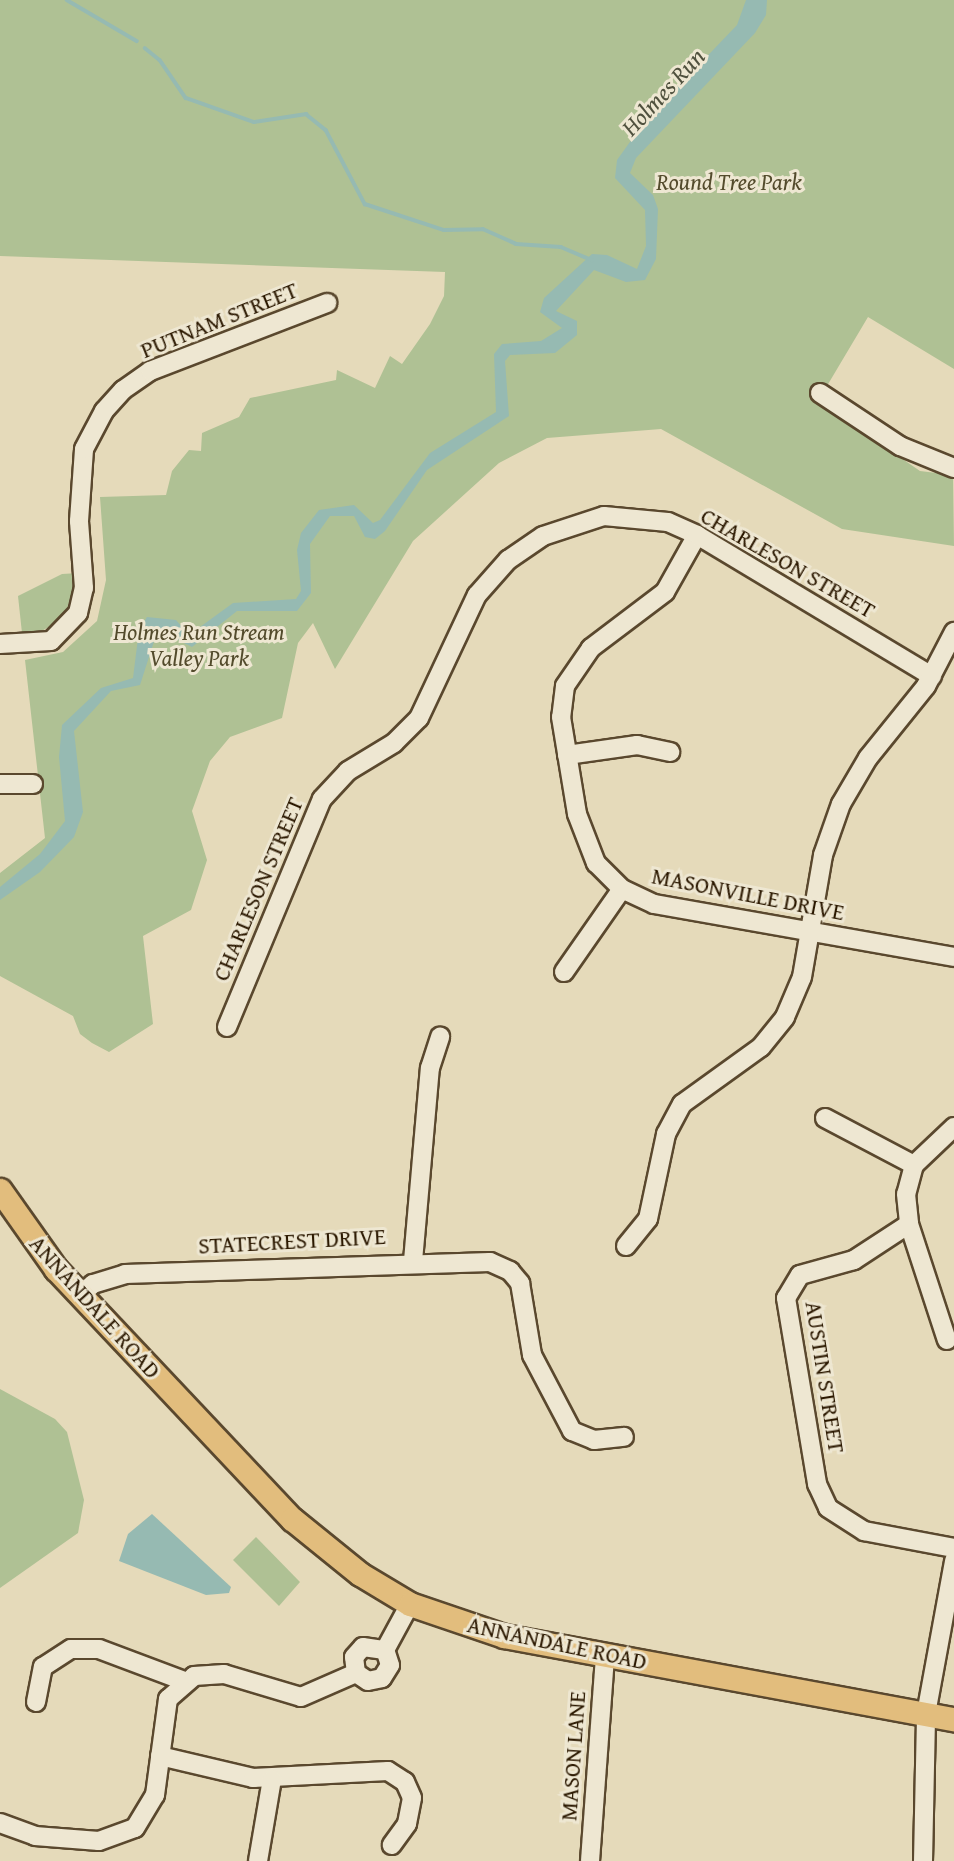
<!DOCTYPE html>
<html>
<head>
<meta charset="utf-8">
<style>
	body { margin:0 }
	#map { position:relative; width:954px; height:1861px; overflow:hidden; background:#e5daba; font-family:"Gentium Book Plus",serif }
	div>[style] { position:absolute }
	.green>* { inset:0; background:#afc194 }
	.water>* { inset:0; background:#96bab2 }
	.stream>* { height:3.5px; margin:-1.75px; padding:0 1.75px; transform-origin:1.75px; border-radius:1.75px; background:#96bab2 }
	.roads { filter:drop-shadow(2px 0 #5a482e) drop-shadow(-2px 0 #5a482e) drop-shadow(0 2px #5a482e) drop-shadow(0 -2px #5a482e) }
	.minor>* { height:18px; margin:-9px; padding:0 9px; transform-origin:9px; border-radius:9px; background:#eee7d2 }
	.major>* { height:23px; margin:-11.5px; padding:0 11.5px; transform-origin:11.5px; border-radius:11.5px; background:#e2bd7d }
	span { translate:-50% -50%; white-space:nowrap; text-align:center; line-height:1.15; -webkit-text-stroke:6px #eee7d2; paint-order:stroke }
	.park-label { font-size:23px; color:#534b2c; font-style:italic }
	.street-label { font-size:23px; color:#2b1800 }
	.water-label { font-size:24px; color:#50513e; font-style:italic }
</style>
</head>
<body>
<div id="map">
	<div class="green">
		<div style="clip-path:polygon(0 0,954px 0,954px 369px,868px 317px,818px 401px,920px 471px,953px 475px,954px 546px,842px 529px,661px 429px,547px 438px,499px 463px,413px 541px,335px 669px,313px 623px,298px 643px,282px 718px,230px 737px,210px 761px,192px 811px,207px 860px,191px 910px,143px 936px,153px 1024px,109px 1052px,92px 1043px,80px 1034px,73px 1016px,0 976px,0 873px,45px 838px,25px 660px,63px 652px,97px 621px,106px 580px,100px 497px,166px 495px,172px 471px,189px 450px,201px 451px,202px 433px,239px 417px,250px 398px,336px 380px,337px 370px,375px 388px,390px 356px,402px 364px,430px 324px,444px 296px,445px 272px,0 256px)"></div>
		<div style="clip-path:polygon(79px 573px,64px 618px,40px 632px,22px 633px,18px 596px,62px 574px)"></div>
		<div style="clip-path:polygon(0 1389px,55px 1419px,67px 1432px,84px 1500px,78px 1533px,0 1588px)"></div>
		<div style="clip-path:polygon(256px 1537px,300px 1582px,279px 1606px,233px 1560px)"></div>
	</div>
	<div class="water">
		<div style="clip-path:polygon(746px 0,767px 0,766px 15px,755px 33px,636px 158px,630px 173px,653px 195px,658px 209px,656px 259px,645px 280px,626px 282px,594px 270px,556px 311px,577px 321px,577px 335px,555px 353px,510px 355px,505px 361px,509px 416px,427px 470px,385px 531px,375px 539px,365px 537px,354px 516px,330px 516px,310px 544px,311px 593px,297px 611px,237px 611px,192px 647px,176px 639px,170px 629px,158px 629px,140px 685px,111px 691px,74px 731px,83px 812px,74px 837px,40px 872px,0 900px,0 887px,40px 854px,65px 821px,59px 757px,62px 725px,101px 688px,133px 678px,139px 630px,147px 617px,176px 620px,189px 635px,233px 603px,296px 599px,301px 591px,297px 550px,301px 533px,319px 510px,354px 505px,373px 523px,380px 520px,430px 453px,496px 412px,494px 354px,502px 344px,541px 341px,562px 328px,540px 312px,544px 298px,592px 254px,607px 255px,637px 269px,646px 246px,645px 210px,615px 178px,617px 160px,645px 121px,737px 25px)"></div>
		<div style="clip-path:polygon(152px 1514px,231px 1587px,229px 1593px,206px 1595px,119px 1561px,128px 1534px)"></div>
	</div>
	<div class="stream">
		<div style="left:67px;top:0;width:81px;rotate:30.4deg"></div>
		<div style="left:145px;top:48px;width:19px;rotate:39deg"></div>
		<div style="left:160px;top:60px;width:46px;rotate:55.6deg"></div>
		<div style="left:186px;top:98px;width:72px;rotate:19.4deg"></div>
		<div style="left:254px;top:122px;width:53px;rotate:-8.7deg"></div>
		<div style="left:306px;top:114px;width:26px;rotate:39deg"></div>
		<div style="left:326px;top:130px;width:84px;rotate:62.2deg"></div>
		<div style="left:365px;top:204px;width:83px;rotate:18.2deg"></div>
		<div style="left:444px;top:230px;width:39px;rotate:-1deg"></div>
		<div style="left:483px;top:229px;width:36px;rotate:24deg"></div>
		<div style="left:516px;top:244px;width:45px;rotate:3.8deg"></div>
		<div style="left:561px;top:247px;width:34px;rotate:23deg"></div>
	</div>
	<div class="roads">
		<div class="minor">
			<div style="left:820px;top:393px;width:96px;rotate:33.5deg"></div>
			<div style="left:900px;top:446px;width:58px;rotate:22.2deg"></div>
			<div style="left:697px;top:535px;width:65px;rotate:119.3deg"></div>
			<div style="left:665px;top:592px;width:93px;rotate:142.9deg"></div>
			<div style="left:591px;top:648px;width:46px;rotate:124.4deg"></div>
			<div style="left:565px;top:686px;width:31px;rotate:97deg"></div>
			<div style="left:561px;top:717px;width:98px;rotate:80.6deg"></div>
			<div style="left:577px;top:814px;width:53px;rotate:68.8deg"></div>
			<div style="left:596px;top:863px;width:37px;rotate:45deg"></div>
			<div style="left:622px;top:889px;width:35px;rotate:25deg"></div>
			<div style="left:654px;top:904px;width:305px;rotate:10deg"></div>
			<div style="left:0;top:644px;width:51px;rotate:-3.4deg"></div>
			<div style="left:51px;top:641px;width:39px;rotate:-46deg"></div>
			<div style="left:78px;top:613px;width:26px;rotate:-77deg"></div>
			<div style="left:84px;top:588px;width:67px;rotate:-94.3deg"></div>
			<div style="left:79px;top:521px;width:72px;rotate:-86deg"></div>
			<div style="left:84px;top:449px;width:43px;rotate:-62.2deg"></div>
			<div style="left:104px;top:411px;width:28px;rotate:-48deg"></div>
			<div style="left:123px;top:390px;width:33px;rotate:-35deg"></div>
			<div style="left:150px;top:371px;width:190px;rotate:-21deg"></div>
			<div style="left:567px;top:755px;width:71px;rotate:-8.1deg"></div>
			<div style="left:637px;top:745px;width:34px;rotate:12deg"></div>
			<div style="left:0;top:784px;width:33px"></div>
			<div style="left:564px;top:972px;width:101px;rotate:-55.1deg"></div>
			<div style="left:227px;top:1027px;width:247px;rotate:-67.4deg"></div>
			<div style="left:322px;top:799px;width:38px;rotate:-47deg"></div>
			<div style="left:348px;top:771px;width:54px;rotate:-31.3deg"></div>
			<div style="left:394px;top:743px;width:35px;rotate:-45deg"></div>
			<div style="left:419px;top:718px;width:136px;rotate:-64.8deg"></div>
			<div style="left:477px;top:595px;width:47px;rotate:-48.5deg"></div>
			<div style="left:508px;top:560px;width:42px;rotate:-34.4deg"></div>
			<div style="left:543px;top:536px;width:64px;rotate:-18.2deg"></div>
			<div style="left:604px;top:516px;width:64px;rotate:5.4deg"></div>
			<div style="left:668px;top:522px;width:32px;rotate:24deg"></div>
			<div style="left:697px;top:535px;width:274px;rotate:31deg"></div>
			<div style="left:825px;top:1118px;width:101px;rotate:27.8deg"></div>
			<div style="left:954px;top:1127px;width:55px;rotate:136.5deg"></div>
			<div style="left:914px;top:1165px;width:30px;rotate:105deg"></div>
			<div style="left:906px;top:1194px;width:30px;rotate:84deg"></div>
			<div style="left:909px;top:1224px;width:66px;rotate:146.8deg"></div>
			<div style="left:854px;top:1260px;width:56px;rotate:164.5deg"></div>
			<div style="left:800px;top:1275px;width:27px;rotate:121deg"></div>
			<div style="left:786px;top:1298px;width:189px;rotate:80.5deg"></div>
			<div style="left:817px;top:1484px;width:26px;rotate:65deg"></div>
			<div style="left:828px;top:1508px;width:43px;rotate:32.6deg"></div>
			<div style="left:864px;top:1531px;width:92px;rotate:10.7deg"></div>
			<div style="left:909px;top:1224px;width:122px;rotate:71.9deg"></div>
			<div style="left:626px;top:1246px;width:35px;rotate:-51deg"></div>
			<div style="left:648px;top:1219px;width:87px;rotate:-78deg"></div>
			<div style="left:666px;top:1134px;width:34px;rotate:-62deg"></div>
			<div style="left:682px;top:1104px;width:97px;rotate:-35.8deg"></div>
			<div style="left:761px;top:1047px;width:38px;rotate:-51deg"></div>
			<div style="left:785px;top:1017px;width:43px;rotate:-67deg"></div>
			<div style="left:802px;top:977px;width:124px;rotate:-80.2deg"></div>
			<div style="left:823px;top:855px;width:54px;rotate:-70.6deg"></div>
			<div style="left:841px;top:804px;width:53px;rotate:-59.6deg"></div>
			<div style="left:868px;top:758px;width:92px;rotate:-51.1deg"></div>
			<div style="left:926px;top:686px;width:61px;rotate:-62.6deg"></div>
			<div style="left:413px;top:1261px;width:194px;rotate:-85deg"></div>
			<div style="left:430px;top:1068px;width:33px;rotate:-72deg"></div>
			<div style="left:81px;top:1295px;width:16px;rotate:-43deg"></div>
			<div style="left:93px;top:1284px;width:34px;rotate:-17deg"></div>
			<div style="left:125px;top:1274px;width:365px;rotate:-1.9deg"></div>
			<div style="left:490px;top:1262px;width:22px;rotate:24deg"></div>
			<div style="left:510px;top:1271px;width:16px;rotate:50deg"></div>
			<div style="left:520px;top:1283px;width:73px;rotate:80.5deg"></div>
			<div style="left:532px;top:1355px;width:86px;rotate:62.2deg"></div>
			<div style="left:572px;top:1431px;width:24px;rotate:22deg"></div>
			<div style="left:594px;top:1440px;width:30px;rotate:-6deg"></div>
			<div style="left:385px;top:1650px;width:52px;rotate:-61.5deg"></div>
			<div style="left:356px;top:1673px;width:14px;rotate:34deg"></div>
			<div style="left:368px;top:1681px;width:14px;rotate:-12deg"></div>
			<div style="left:382px;top:1678px;width:15px;rotate:-58deg"></div>
			<div style="left:390px;top:1665px;width:16px;rotate:-108deg"></div>
			<div style="left:356px;top:1673px;width:16px;rotate:-97deg"></div>
			<div style="left:354px;top:1657px;width:13px;rotate:-48deg"></div>
			<div style="left:363px;top:1647px;width:22px;rotate:8deg"></div>
			<div style="left:36px;top:1702px;width:36px;rotate:-79deg"></div>
			<div style="left:43px;top:1667px;width:33px;rotate:-33deg"></div>
			<div style="left:71px;top:1649px;width:28px"></div>
			<div style="left:99px;top:1649px;width:91px;rotate:20.6deg"></div>
			<div style="left:160px;top:1756px;width:96px;rotate:13.3deg"></div>
			<div style="left:253px;top:1778px;width:135px;rotate:-3deg"></div>
			<div style="left:388px;top:1771px;width:20px;rotate:33deg"></div>
			<div style="left:405px;top:1782px;width:17px;rotate:66deg"></div>
			<div style="left:412px;top:1798px;width:26px;rotate:101deg"></div>
			<div style="left:407px;top:1824px;width:26px;rotate:126deg"></div>
			<div style="left:0;top:1823px;width:37px;rotate:20deg"></div>
			<div style="left:35px;top:1836px;width:64px;rotate:4.5deg"></div>
			<div style="left:99px;top:1841px;width:38px;rotate:-20deg"></div>
			<div style="left:135px;top:1828px;width:39px;rotate:-59deg"></div>
			<div style="left:155px;top:1795px;width:97px;rotate:-82.3deg"></div>
			<div style="left:168px;top:1699px;width:35px;rotate:-41deg"></div>
			<div style="left:194px;top:1676px;width:30px;rotate:-4deg"></div>
			<div style="left:224px;top:1674px;width:80px;rotate:16.6deg"></div>
			<div style="left:301px;top:1697px;width:60px;rotate:-23.6deg"></div>
			<div style="left:258px;top:1861px;width:83px;rotate:-80.3deg"></div>
			<div style="left:590px;top:1861px;width:207px;rotate:-85.8deg"></div>
			<div style="left:923px;top:1861px;width:147px;rotate:-88.8deg"></div>
			<div style="left:926px;top:1714px;width:156px;rotate:-79.6deg"></div>
		</div>
		<div class="major">
			<div style="left:0;top:1190px;width:97px;rotate:54.7deg"></div>
			<div style="left:56px;top:1269px;width:344px;rotate:46.7deg"></div>
			<div style="left:292px;top:1519px;width:87px;rotate:39deg"></div>
			<div style="left:360px;top:1574px;width:58px;rotate:31deg"></div>
			<div style="left:410px;top:1604px;width:99px;rotate:18.8deg"></div>
			<div style="left:504px;top:1636px;width:458px;rotate:10.5deg"></div>
		</div>
	</div>
	<div class="park-label">
		<span style="left:729px;top:182px">Round Tree Park</span>
		<span style="left:199px;top:645px">Holmes Run Stream<br>Valley Park</span>
	</div>
	<div class="street-label">
		<span style="left:219px;top:320px;rotate:-22deg">PUTNAM STREET</span>
		<span style="left:788px;top:563px;rotate:30deg">CHARLESON STREET</span>
		<span style="left:258px;top:889px;rotate:-67deg">CHARLESON STREET</span>
		<span style="left:748px;top:894px;rotate:11deg">MASONVILLE DRIVE</span>
		<span style="left:292px;top:1241px;rotate:-3deg">STATECREST DRIVE</span>
		<span style="left:95px;top:1307px;rotate:48deg">ANNANDALE ROAD</span>
		<span style="left:825px;top:1377px;rotate:81deg">AUSTIN STREET</span>
		<span style="left:557px;top:1643px;rotate:12deg">ANNANDALE ROAD</span>
		<span style="left:573px;top:1756px;rotate:-86deg">MASON LANE</span>
	</div>
	<div class="water-label">
		<span style="left:663px;top:92px;rotate:-47deg">Holmes Run</span>
	</div>
</div>
</body>
</html>
